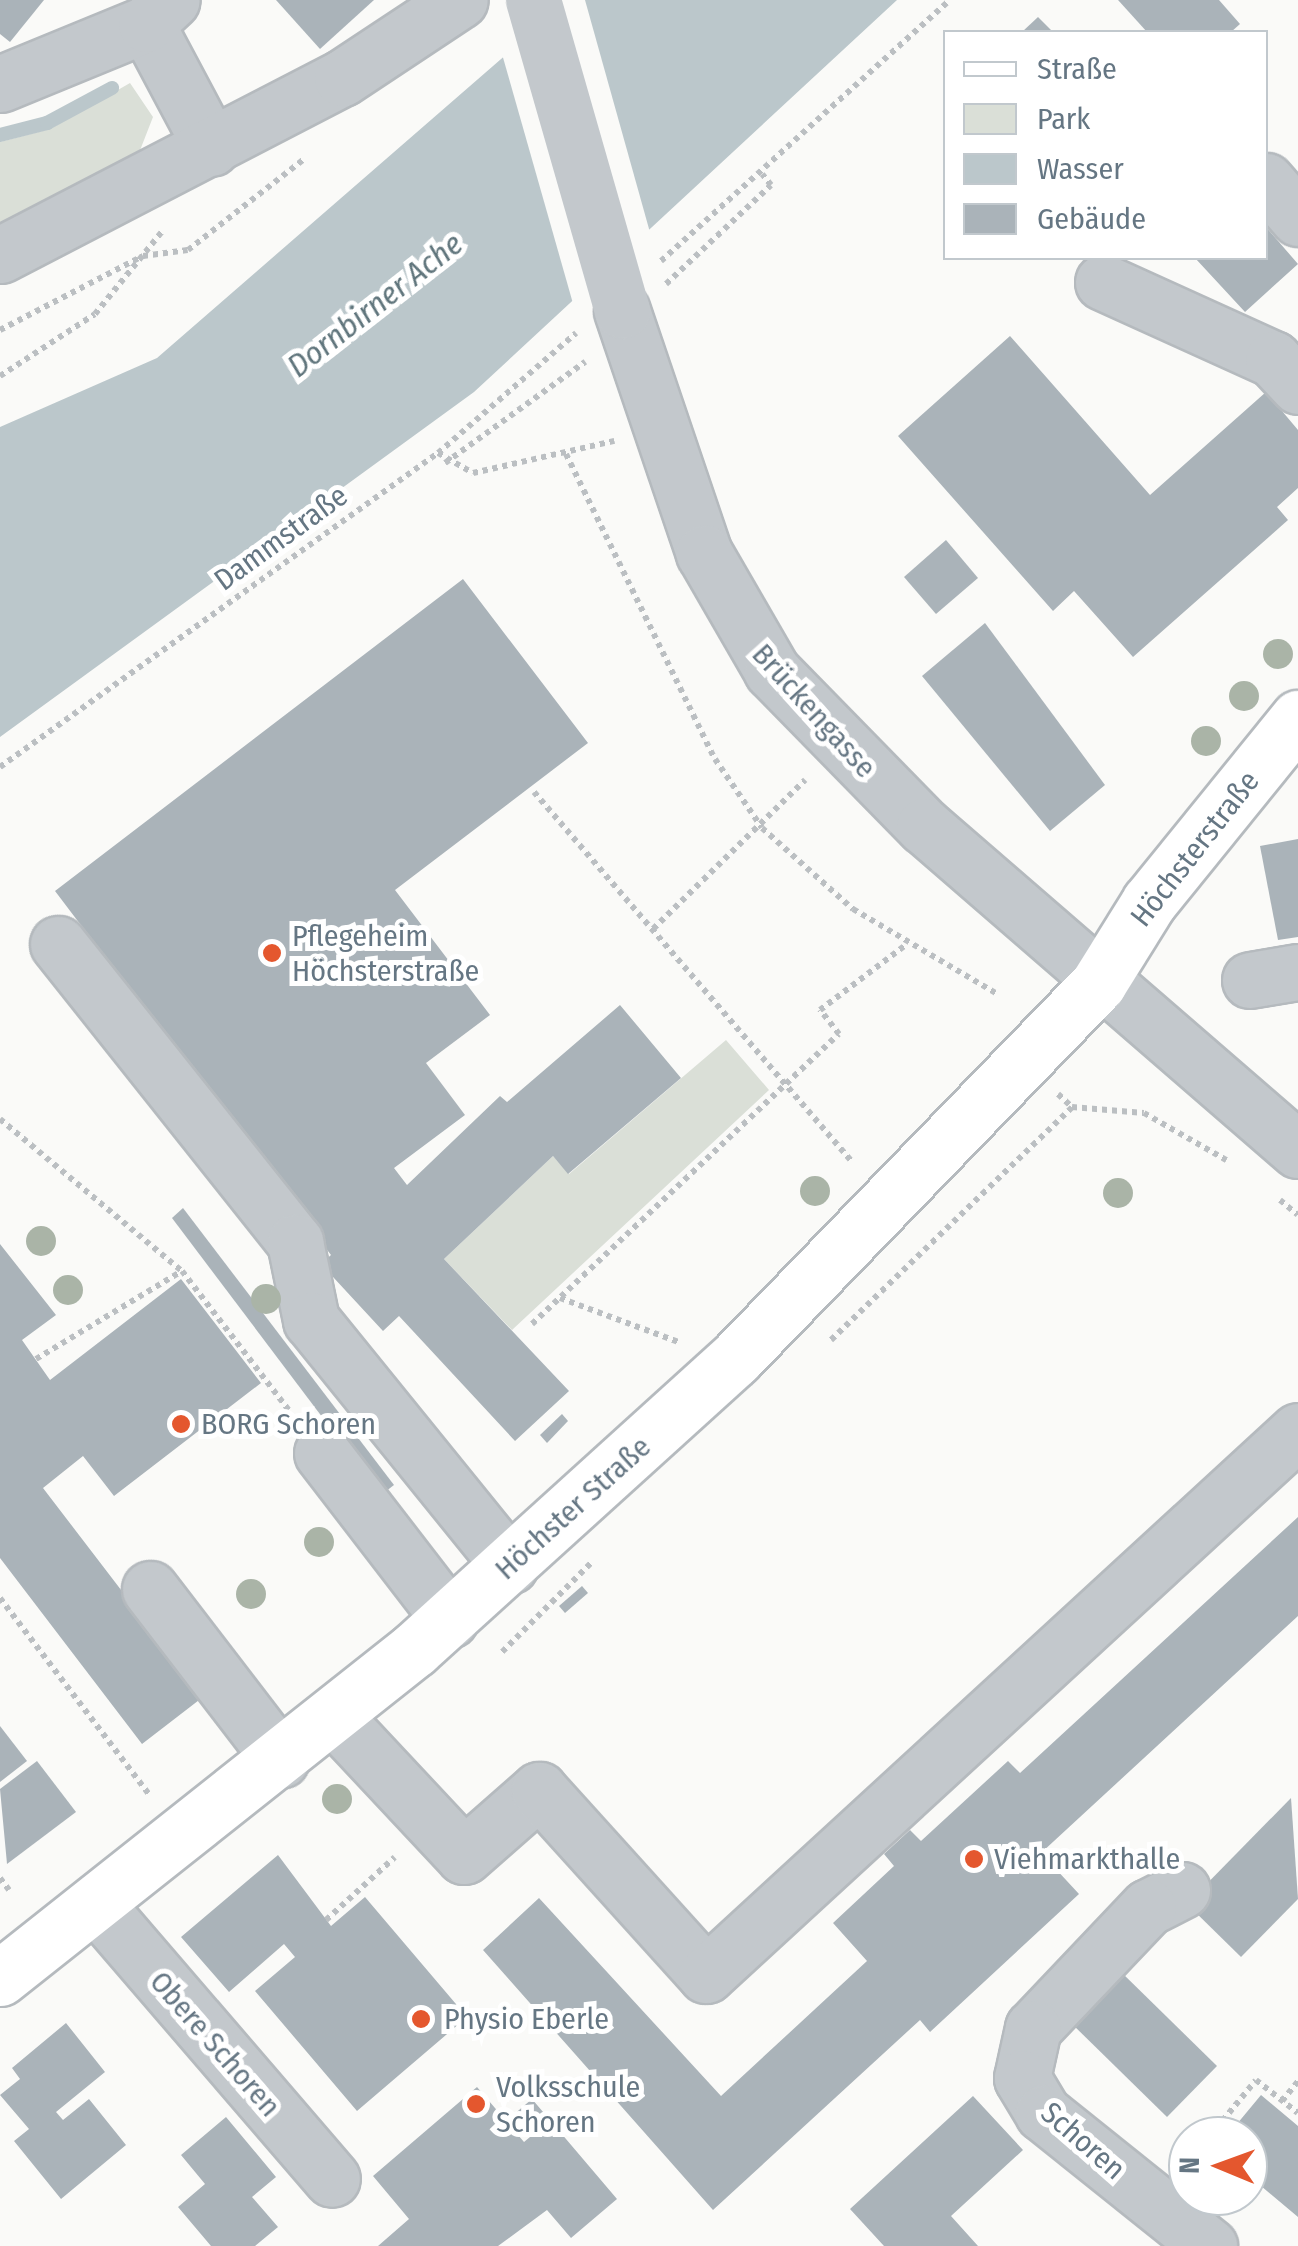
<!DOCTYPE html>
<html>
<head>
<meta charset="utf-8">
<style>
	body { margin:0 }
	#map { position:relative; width:1298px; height:2246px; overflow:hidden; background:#fafaf8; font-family:"Fira Sans Condensed",sans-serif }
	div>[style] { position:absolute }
	.green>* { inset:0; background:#dadfd7 }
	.water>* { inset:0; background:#bbc7cb }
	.pier>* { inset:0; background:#fafaf8 }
	.stream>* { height:14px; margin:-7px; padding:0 7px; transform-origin:7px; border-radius:7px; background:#bbc7cb }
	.building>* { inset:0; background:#aab3b9 }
	.path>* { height:6px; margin-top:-3px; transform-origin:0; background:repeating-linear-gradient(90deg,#bbbfc2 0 5px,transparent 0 10px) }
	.roads { filter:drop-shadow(2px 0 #b5babe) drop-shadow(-2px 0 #b5babe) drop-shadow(0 2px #b5babe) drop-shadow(0 -2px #b5babe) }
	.minor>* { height:55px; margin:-27.5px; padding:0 27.5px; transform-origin:27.5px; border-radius:27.5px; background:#c3c8cc }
	.major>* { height:55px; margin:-27.5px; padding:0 27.5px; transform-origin:27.5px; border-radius:27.5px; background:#fff }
	.minor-bridge>* { height:55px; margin:-27.5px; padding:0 27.5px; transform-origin:27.5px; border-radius:27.5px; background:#c3c8cc }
	.trees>* { width:30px; height:30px; margin:-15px; border-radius:50%; background:#aab4a7 }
	.dots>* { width:28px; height:28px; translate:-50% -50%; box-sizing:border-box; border:5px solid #fff; border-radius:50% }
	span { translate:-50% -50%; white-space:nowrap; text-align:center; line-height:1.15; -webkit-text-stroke:10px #fff; paint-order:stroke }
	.street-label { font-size:30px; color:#657683 }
	.poi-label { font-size:30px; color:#657683 }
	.left { translate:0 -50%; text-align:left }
	.water-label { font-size:32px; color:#60757c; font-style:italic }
	.legend { position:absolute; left:943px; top:30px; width:325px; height:230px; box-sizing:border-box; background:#fff; border:2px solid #c1c8cd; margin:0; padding:12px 18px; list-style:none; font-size:30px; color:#657683 }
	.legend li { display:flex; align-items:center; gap:20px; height:50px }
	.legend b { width:50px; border:2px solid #c1c8cd }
	.north { position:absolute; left:1168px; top:2116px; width:100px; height:100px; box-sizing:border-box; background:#fff; border:2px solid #c1c8cd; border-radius:50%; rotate:271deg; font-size:28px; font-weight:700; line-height:40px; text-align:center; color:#657683 }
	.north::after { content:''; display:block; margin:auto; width:35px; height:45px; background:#e4572e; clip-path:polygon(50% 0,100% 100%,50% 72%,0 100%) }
</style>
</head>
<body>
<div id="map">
	<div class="green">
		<div style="clip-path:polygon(130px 83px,153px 117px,137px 158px,0 226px,0 142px,50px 129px)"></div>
		<div style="clip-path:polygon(726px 1040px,769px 1090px,512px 1330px,444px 1259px,553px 1156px,569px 1174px)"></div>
	</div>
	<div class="water">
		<div style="clip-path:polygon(569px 0,897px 0,474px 392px,0 737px,0 427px,157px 358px)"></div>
	</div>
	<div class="pier">
		<div style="clip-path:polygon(562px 0,585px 0,651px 236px,574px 307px,502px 54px)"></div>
	</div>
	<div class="stream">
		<div style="left:0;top:135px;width:49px;rotate:-14.3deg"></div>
		<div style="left:47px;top:123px;width:74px;rotate:-28.3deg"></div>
	</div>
	<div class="building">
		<div style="clip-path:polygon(0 0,44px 0,10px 42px,0 34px)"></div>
		<div style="clip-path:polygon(276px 0,374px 0,320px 49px)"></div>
		<div style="clip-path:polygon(1118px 0,1219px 0,1240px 24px,1231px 32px,1147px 32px)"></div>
		<div style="clip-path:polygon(1038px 17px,1053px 32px,1022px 32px)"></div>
		<div style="clip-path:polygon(1266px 227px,1298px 264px,1245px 312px,1195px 258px,1266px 258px)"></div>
		<div style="clip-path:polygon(1010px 336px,1150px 495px,1266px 392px,1298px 430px,1298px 488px,1277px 507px,1288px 520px,1133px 657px,1074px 591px,1053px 611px,898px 436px)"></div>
		<div style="clip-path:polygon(946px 540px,978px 578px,936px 614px,904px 577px)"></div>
		<div style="clip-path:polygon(463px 579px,588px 743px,395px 890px,490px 1015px,426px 1063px,465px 1115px,394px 1168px,407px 1185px,500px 1096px,507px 1102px,620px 1005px,681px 1078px,568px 1174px,553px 1156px,444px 1259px,569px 1391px,515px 1441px,399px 1316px,383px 1331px,321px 1264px,331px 1255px,55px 891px)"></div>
		<div style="clip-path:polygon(985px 623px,1105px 785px,1050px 831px,922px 676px)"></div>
		<div style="clip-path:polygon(1298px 839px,1298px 937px,1278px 940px,1260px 846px)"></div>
		<div style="clip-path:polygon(183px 1208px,394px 1485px,381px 1495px,172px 1218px)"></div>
		<div style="clip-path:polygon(0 1244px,56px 1315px,22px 1340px,50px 1380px,181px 1279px,261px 1383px,114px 1496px,83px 1456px,43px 1488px,203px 1697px,142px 1744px,0 1558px)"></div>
		<div style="clip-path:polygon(562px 1414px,568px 1421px,547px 1443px,540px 1435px)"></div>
		<div style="clip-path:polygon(1298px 1517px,1298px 1616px,1041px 1853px,1079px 1894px,930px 2032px,920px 2020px,713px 2210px,483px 1950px,539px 1898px,721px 2096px,867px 1961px,833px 1923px,894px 1866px,884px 1854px,910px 1830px,921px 1841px,1008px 1761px,1020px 1773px)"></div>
		<div style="clip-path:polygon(582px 1586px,588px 1593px,565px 1613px,559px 1606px)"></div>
		<div style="clip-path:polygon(0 1726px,27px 1761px,0 1782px)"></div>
		<div style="clip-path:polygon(37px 1761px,76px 1812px,7px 1864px,0 1789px)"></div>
		<div style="clip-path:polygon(1291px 1798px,1298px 1899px,1241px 1957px,1187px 1904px)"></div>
		<div style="clip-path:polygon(278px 1855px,331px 1926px,365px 1897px,467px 2017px,357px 2111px,255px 1991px,295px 1957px,284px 1944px,229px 1992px,181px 1937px)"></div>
		<div style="clip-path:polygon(1119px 1970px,1217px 2066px,1167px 2117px,1069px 2021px)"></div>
		<div style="clip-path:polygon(66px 2023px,105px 2072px,56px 2112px,63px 2120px,89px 2099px,126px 2145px,61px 2199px,14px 2141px,29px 2129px,0 2095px,20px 2079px,12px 2068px)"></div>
		<div style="clip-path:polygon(477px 2087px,524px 2142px,530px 2137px,512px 2116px,532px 2099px,617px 2199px,571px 2238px,547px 2210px,498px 2246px,378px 2246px,409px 2219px,373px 2176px)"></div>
		<div style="clip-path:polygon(1261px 2095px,1298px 2126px,1298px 2217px,1248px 2175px,1248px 2136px,1227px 2136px)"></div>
		<div style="clip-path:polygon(973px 2096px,1023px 2150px,951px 2216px,978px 2246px,884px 2246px,850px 2209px)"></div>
		<div style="clip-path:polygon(226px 2117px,276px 2177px,252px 2197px,278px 2227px,255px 2246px,211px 2246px,178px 2207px,205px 2184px,181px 2155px)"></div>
	</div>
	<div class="path">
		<div style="left:661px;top:261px;width:389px;rotate:-42.1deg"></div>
		<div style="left:666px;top:284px;width:144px;rotate:-43.3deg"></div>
		<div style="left:771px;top:185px;width:14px;rotate:-129deg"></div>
		<div style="left:0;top:330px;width:161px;rotate:-27.4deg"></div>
		<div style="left:143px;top:256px;width:45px;rotate:-7.6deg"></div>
		<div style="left:188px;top:250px;width:147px;rotate:-38.1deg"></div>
		<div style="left:0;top:376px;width:113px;rotate:-33.1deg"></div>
		<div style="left:95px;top:314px;width:109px;rotate:-50.9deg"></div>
		<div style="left:438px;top:453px;width:40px;rotate:29.7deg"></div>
		<div style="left:473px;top:473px;width:145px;rotate:-12.8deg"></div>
		<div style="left:566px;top:454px;width:339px;rotate:64deg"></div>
		<div style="left:715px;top:759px;width:83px;rotate:55.7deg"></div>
		<div style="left:762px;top:828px;width:122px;rotate:41.7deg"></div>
		<div style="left:853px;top:909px;width:169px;rotate:30.5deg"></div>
		<div style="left:445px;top:463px;width:173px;rotate:-35.8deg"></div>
		<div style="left:0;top:767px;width:539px;rotate:-35.64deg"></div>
		<div style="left:438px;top:453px;width:183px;rotate:-41deg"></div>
		<div style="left:534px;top:792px;width:489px;rotate:49.3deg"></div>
		<div style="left:653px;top:929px;width:213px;rotate:-44.4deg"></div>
		<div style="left:1058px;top:1094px;width:19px;rotate:43deg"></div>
		<div style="left:0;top:1119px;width:237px;rotate:39.9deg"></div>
		<div style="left:182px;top:1271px;width:179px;rotate:52.5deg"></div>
		<div style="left:1280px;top:1200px;width:23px;rotate:40deg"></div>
		<div style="left:560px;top:1298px;width:126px;rotate:20.4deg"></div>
		<div style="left:532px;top:1324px;width:422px;rotate:-43.4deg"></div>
		<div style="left:839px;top:1034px;width:31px;rotate:-128deg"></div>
		<div style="left:820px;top:1010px;width:109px;rotate:-37.2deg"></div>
		<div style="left:831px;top:1340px;width:335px;rotate:-44deg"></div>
		<div style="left:1072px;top:1107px;width:72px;rotate:4.8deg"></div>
		<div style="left:1144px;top:1113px;width:95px;rotate:29.8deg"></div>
		<div style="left:36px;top:1359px;width:170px;rotate:-31.1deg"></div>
		<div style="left:0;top:1598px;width:246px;rotate:52.8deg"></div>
		<div style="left:502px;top:1652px;width:127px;rotate:-45deg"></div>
		<div style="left:0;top:1878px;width:15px;rotate:53deg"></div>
		<div style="left:326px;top:1920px;width:93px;rotate:-42.4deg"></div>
		<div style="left:1282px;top:2101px;width:26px;rotate:-51deg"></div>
		<div style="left:1210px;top:2136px;width:72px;rotate:-50.6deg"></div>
		<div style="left:1256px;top:2080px;width:53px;rotate:38.2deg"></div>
	</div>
	<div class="roads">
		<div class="minor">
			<div style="left:146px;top:24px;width:140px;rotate:62deg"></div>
			<div style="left:0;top:84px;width:158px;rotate:-22.3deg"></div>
			<div style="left:146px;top:24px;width:35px;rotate:-43deg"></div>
			<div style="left:1266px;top:181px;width:49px;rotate:49.1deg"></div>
			<div style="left:0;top:255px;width:385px;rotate:-27.4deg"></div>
			<div style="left:342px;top:78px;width:141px;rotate:-33.5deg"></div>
			<div style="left:1103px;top:282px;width:187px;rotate:24.4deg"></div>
			<div style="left:1273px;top:359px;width:37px;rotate:47deg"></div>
			<div style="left:622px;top:311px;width:256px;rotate:71.3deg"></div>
			<div style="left:704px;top:553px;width:136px;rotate:60deg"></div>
			<div style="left:772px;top:671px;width:217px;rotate:45.6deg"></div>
			<div style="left:924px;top:826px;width:495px;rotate:40.9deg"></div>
			<div style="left:58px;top:944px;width:381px;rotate:51.5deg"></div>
			<div style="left:295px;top:1242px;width:80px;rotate:78.4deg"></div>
			<div style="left:311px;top:1320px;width:316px;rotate:51deg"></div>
			<div style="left:1250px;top:980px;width:49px;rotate:-9.5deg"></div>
			<div style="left:322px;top:1453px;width:210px;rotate:52.4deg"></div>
			<div style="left:150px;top:1589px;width:215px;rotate:52.5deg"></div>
			<div style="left:334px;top:1717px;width:190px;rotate:46.9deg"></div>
			<div style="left:464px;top:1856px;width:100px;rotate:-41.3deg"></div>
			<div style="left:539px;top:1790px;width:249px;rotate:47.9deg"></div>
			<div style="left:706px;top:1975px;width:804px;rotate:-42.58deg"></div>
			<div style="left:1182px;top:1890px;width:38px;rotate:153deg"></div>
			<div style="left:1148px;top:1907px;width:167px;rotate:133.5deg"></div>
			<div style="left:1033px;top:2028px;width:51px;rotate:102.4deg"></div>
			<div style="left:1022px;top:2078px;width:41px;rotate:59deg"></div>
			<div style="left:1043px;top:2113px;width:213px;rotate:38.7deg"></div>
			<div style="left:99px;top:1908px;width:357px;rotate:49.3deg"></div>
		</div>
		<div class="major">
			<div style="left:0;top:1978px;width:530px;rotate:-38.41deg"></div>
			<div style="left:415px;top:1649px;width:432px;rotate:-42.2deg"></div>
			<div style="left:735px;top:1359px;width:522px;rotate:-45.93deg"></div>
			<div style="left:1098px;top:984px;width:97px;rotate:-58.1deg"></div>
			<div style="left:1149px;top:902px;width:237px;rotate:-51deg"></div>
		</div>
	</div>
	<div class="minor-bridge">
		<div style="left:533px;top:0;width:323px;rotate:74deg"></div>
	</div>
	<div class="trees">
		<div style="left:1278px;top:654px"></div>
		<div style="left:1244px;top:696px"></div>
		<div style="left:1206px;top:741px"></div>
		<div style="left:815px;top:1191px"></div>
		<div style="left:1118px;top:1193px"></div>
		<div style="left:41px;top:1241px"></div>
		<div style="left:68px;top:1290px"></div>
		<div style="left:266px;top:1299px"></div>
		<div style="left:319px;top:1542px"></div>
		<div style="left:251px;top:1594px"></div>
		<div style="left:337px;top:1799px"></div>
	</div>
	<div class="dots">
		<div style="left:272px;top:953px;background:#e4572e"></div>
		<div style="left:181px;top:1424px;background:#e4572e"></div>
		<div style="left:974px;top:1859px;background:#e4572e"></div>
		<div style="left:421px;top:2019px;background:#e4572e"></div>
		<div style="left:476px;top:2104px;background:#e4572e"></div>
	</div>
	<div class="street-label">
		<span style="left:281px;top:538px;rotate:-36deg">Dammstraße</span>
		<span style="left:814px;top:711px;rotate:48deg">Brückengasse</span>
		<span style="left:1195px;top:849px;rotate:-52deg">Höchsterstraße</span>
		<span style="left:573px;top:1508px;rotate:-42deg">Höchster Straße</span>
		<span style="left:215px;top:2044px;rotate:49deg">Obere Schoren</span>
		<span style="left:1083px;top:2141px;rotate:41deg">Schoren</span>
	</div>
	<div class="poi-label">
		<span class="left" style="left:292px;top:953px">Pflegeheim<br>Höchsterstraße</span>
		<span class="left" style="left:201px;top:1424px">BORG Schoren</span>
		<span class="left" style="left:994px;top:1859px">Viehmarkthalle</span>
		<span class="left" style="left:444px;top:2019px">Physio Eberle</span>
		<span class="left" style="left:496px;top:2104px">Volksschule<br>Schoren</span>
	</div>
	<div class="water-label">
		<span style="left:375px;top:305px;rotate:-38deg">Dornbirner Ache</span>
	</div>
	<ul class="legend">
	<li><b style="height:12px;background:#fff"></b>Straße</li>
	<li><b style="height:28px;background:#dadfd7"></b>Park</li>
	<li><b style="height:28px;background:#bbc7cb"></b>Wasser</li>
	<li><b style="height:28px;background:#aab3b9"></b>Gebäude</li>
	</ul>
	<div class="north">N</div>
</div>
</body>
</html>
